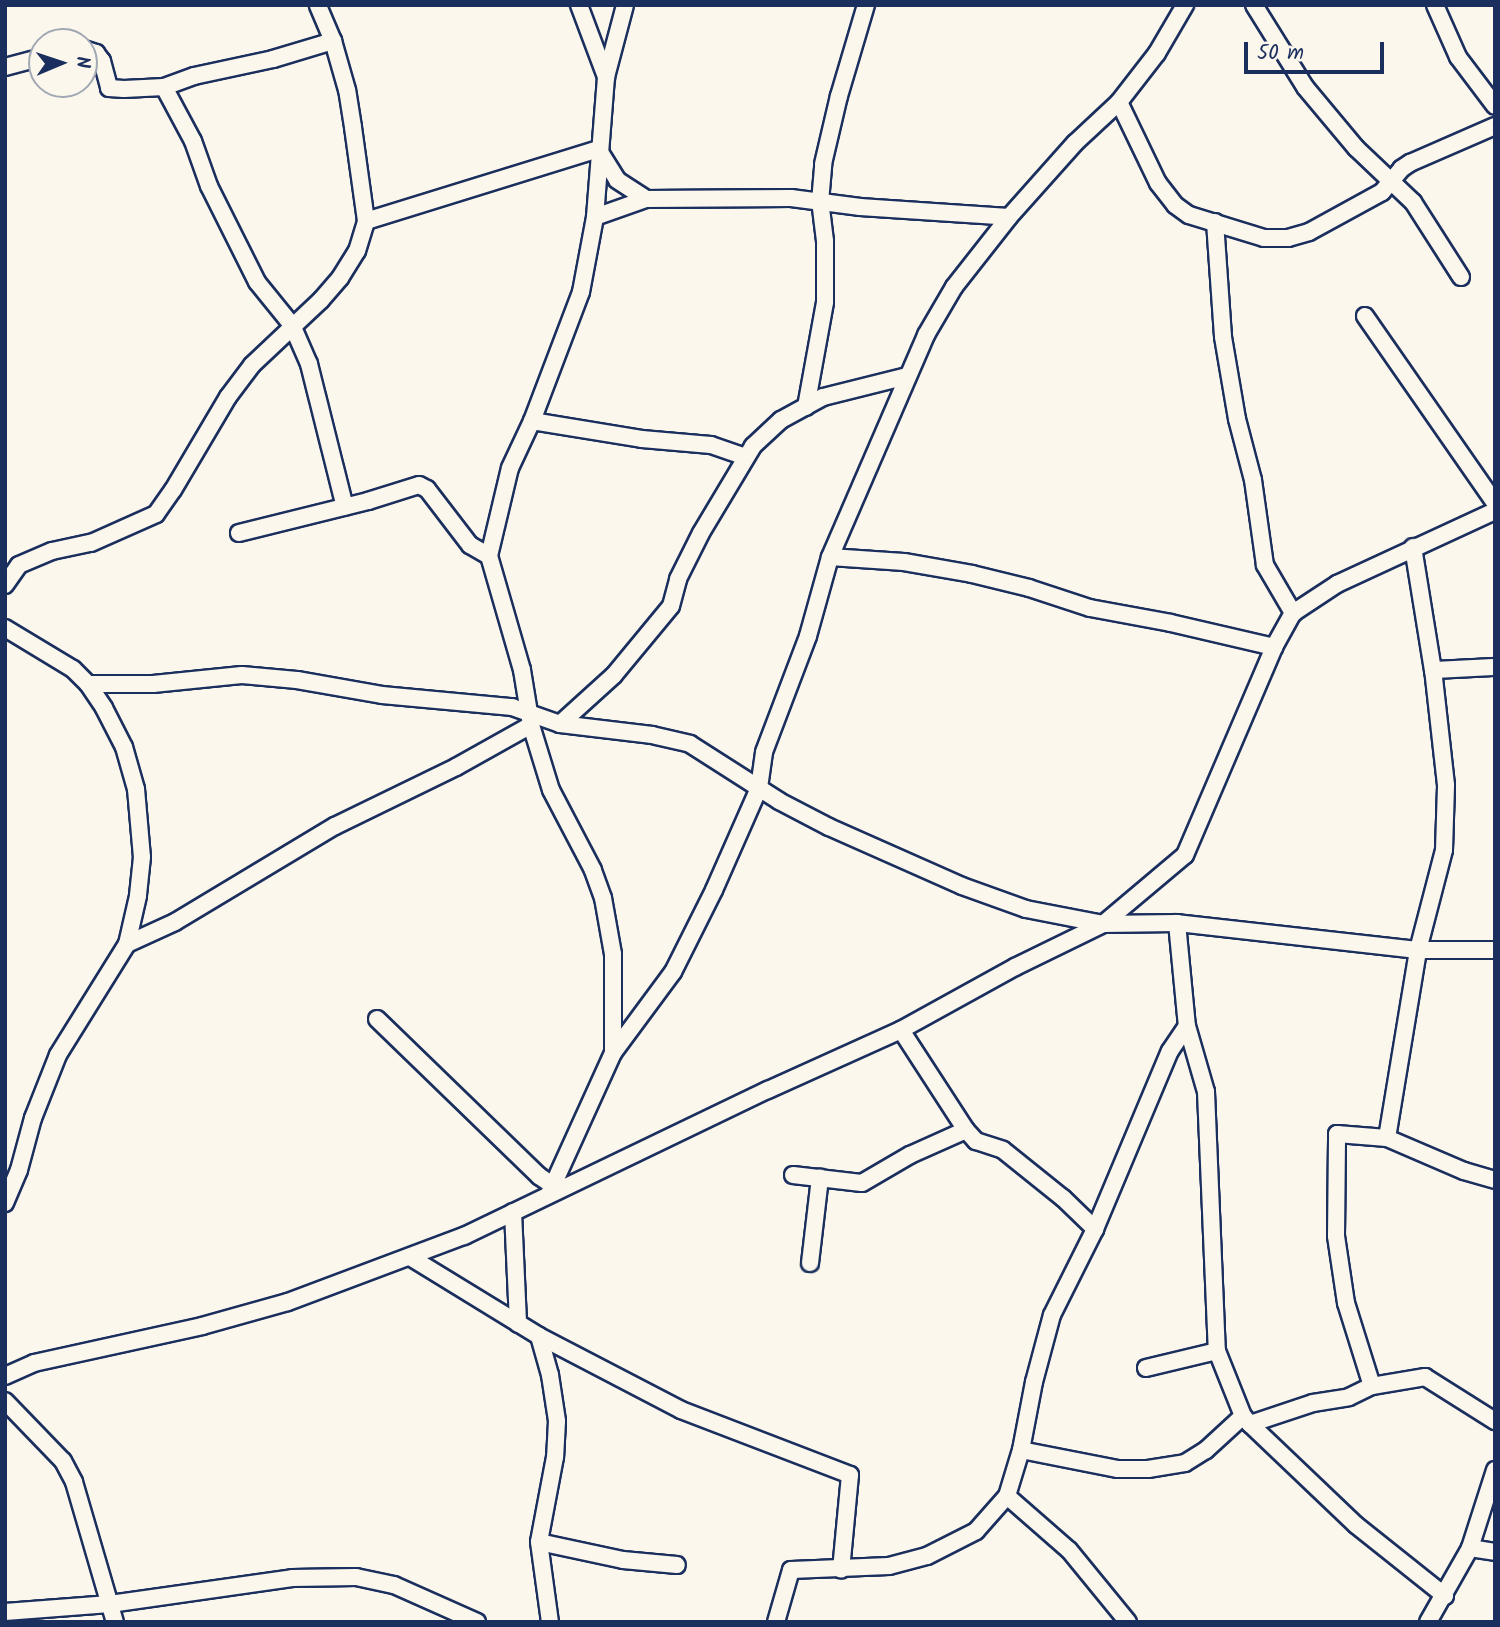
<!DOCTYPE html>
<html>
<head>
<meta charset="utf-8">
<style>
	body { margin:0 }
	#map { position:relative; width:1500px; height:1627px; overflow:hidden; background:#fbf7ec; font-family:Kalam,sans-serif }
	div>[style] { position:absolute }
	.roads { filter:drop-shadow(2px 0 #1b2f5e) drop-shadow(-2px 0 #1b2f5e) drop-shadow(0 2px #1b2f5e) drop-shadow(0 -2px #1b2f5e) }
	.street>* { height:16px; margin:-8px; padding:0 8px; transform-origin:8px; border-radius:8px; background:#fbf7ec }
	span { translate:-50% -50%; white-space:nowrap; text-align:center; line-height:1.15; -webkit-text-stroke:7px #fbf7ec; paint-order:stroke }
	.frame { position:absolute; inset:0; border:7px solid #1b2f5e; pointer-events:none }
	.north { position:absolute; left:28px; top:28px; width:70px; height:70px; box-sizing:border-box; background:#fbf7ec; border:2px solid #a1a7b3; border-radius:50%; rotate:88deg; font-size:19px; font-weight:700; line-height:28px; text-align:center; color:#1b2f5e }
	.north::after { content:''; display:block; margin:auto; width:24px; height:32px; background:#1b2f5e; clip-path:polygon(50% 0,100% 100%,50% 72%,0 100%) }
	.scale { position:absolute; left:1244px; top:42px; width:140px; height:32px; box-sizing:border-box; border:4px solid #1b2f5e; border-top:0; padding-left:9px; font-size:21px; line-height:24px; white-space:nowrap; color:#1b2f5e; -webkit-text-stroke:5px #fbf7ec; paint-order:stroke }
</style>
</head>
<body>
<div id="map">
	<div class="roads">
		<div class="street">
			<div style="left:579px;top:5px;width:77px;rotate:69.4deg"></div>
			<div style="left:1254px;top:5px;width:97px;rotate:58.1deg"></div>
			<div style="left:1305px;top:87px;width:80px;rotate:50.1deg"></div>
			<div style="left:1356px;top:148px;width:79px;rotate:43.5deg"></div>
			<div style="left:1413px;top:202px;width:89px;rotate:57.4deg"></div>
			<div style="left:1435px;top:5px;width:57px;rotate:66.1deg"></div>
			<div style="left:1458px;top:57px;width:61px;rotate:52.9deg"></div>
			<div style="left:84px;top:49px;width:13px;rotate:18deg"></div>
			<div style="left:96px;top:53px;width:10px;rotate:53deg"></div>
			<div style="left:102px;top:61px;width:28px;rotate:75deg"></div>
			<div style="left:109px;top:88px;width:15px;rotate:4deg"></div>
			<div style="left:124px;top:89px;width:40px;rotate:-2.9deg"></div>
			<div style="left:164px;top:87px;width:32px;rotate:-20deg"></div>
			<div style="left:194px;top:76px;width:81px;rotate:-12.1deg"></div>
			<div style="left:273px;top:59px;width:63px;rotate:-16.7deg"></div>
			<div style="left:5px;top:67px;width:38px;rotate:-15deg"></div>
			<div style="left:164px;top:87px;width:61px;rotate:61.8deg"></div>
			<div style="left:193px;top:141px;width:48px;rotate:70.4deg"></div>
			<div style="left:209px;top:186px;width:107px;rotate:63.4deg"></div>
			<div style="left:257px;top:282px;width:55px;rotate:50.9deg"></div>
			<div style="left:292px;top:325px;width:43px;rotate:66.4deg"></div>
			<div style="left:309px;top:364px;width:147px;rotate:75.9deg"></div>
			<div style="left:1119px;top:102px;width:90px;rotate:64.3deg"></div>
			<div style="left:1158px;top:183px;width:28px;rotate:52deg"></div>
			<div style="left:1175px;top:205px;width:17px;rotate:36deg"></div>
			<div style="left:1189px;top:215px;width:78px;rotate:17deg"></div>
			<div style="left:1264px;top:238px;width:24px"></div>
			<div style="left:1288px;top:238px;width:22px;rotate:-16deg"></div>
			<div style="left:1309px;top:232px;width:83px;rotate:-28.7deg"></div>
			<div style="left:1382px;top:192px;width:30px;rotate:-50deg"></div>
			<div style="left:1401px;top:169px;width:11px;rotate:-34deg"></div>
			<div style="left:1410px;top:163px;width:93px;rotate:-23.5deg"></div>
			<div style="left:595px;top:217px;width:54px;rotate:-19.4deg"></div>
			<div style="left:646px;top:199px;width:145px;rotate:-0.4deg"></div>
			<div style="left:791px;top:198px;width:70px;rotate:7.4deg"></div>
			<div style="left:860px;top:207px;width:149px;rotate:3.8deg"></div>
			<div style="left:366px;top:221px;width:243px;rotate:-17.2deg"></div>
			<div style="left:598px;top:149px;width:36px;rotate:58deg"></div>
			<div style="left:617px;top:180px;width:35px;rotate:33deg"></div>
			<div style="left:1215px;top:222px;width:115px;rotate:86deg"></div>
			<div style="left:1223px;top:337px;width:83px;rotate:80.3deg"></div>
			<div style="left:1237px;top:419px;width:63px;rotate:75.3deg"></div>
			<div style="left:1253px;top:480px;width:86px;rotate:82deg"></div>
			<div style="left:1265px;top:565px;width:56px;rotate:59.7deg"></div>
			<div style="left:1365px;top:316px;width:228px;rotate:55.2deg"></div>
			<div style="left:806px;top:407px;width:107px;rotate:-79.7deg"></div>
			<div style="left:825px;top:302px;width:61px;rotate:-90deg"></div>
			<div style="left:825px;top:241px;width:39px;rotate:-97deg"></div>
			<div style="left:820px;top:202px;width:38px;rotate:-85deg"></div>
			<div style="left:823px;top:164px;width:70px;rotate:-76.8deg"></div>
			<div style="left:839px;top:96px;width:95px;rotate:-73.5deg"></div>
			<div style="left:532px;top:421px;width:111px;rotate:9.3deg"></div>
			<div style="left:642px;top:439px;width:69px;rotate:5deg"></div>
			<div style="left:711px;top:445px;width:36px;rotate:19deg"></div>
			<div style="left:239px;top:533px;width:133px;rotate:-13.9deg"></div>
			<div style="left:368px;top:501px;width:53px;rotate:-17.4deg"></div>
			<div style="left:419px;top:485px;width:9px;rotate:27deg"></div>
			<div style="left:427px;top:489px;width:71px;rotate:52.5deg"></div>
			<div style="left:470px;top:545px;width:22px;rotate:30deg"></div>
			<div style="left:1413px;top:547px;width:125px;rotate:80.8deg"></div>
			<div style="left:830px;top:557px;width:74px;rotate:3.9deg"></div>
			<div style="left:904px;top:562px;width:69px;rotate:10deg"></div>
			<div style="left:972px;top:574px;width:59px;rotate:13.8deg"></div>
			<div style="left:1029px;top:588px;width:64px;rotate:18.2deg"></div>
			<div style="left:1090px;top:608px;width:82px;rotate:10.5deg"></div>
			<div style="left:1171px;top:623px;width:106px;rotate:13.1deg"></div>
			<div style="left:5px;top:585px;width:24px;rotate:-55deg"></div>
			<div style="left:19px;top:565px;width:36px;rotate:-23deg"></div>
			<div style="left:52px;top:551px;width:40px;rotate:-12deg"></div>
			<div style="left:91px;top:543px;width:71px;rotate:-24deg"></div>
			<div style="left:156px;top:514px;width:29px;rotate:-55deg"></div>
			<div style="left:173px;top:490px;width:108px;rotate:-59.4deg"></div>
			<div style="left:228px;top:397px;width:40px;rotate:-53deg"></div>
			<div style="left:252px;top:365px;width:95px;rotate:-43.3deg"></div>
			<div style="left:321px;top:300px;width:29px;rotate:-49deg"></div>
			<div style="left:340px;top:278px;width:32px;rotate:-58deg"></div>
			<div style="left:357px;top:251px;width:31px;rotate:-73deg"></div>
			<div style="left:366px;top:221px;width:95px;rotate:-97.9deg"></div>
			<div style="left:353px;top:127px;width:37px;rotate:-99deg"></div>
			<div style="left:347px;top:90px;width:51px;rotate:-105.9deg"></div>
			<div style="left:333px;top:41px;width:39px;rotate:-113deg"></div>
			<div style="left:5px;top:628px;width:79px;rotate:31.1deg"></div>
			<div style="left:73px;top:669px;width:21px;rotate:45deg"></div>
			<div style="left:88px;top:684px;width:29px;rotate:56deg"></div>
			<div style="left:104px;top:708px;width:44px;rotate:62.9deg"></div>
			<div style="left:124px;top:747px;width:44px;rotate:74.1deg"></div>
			<div style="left:136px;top:789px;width:68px;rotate:85deg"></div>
			<div style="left:142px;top:857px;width:39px;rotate:96deg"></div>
			<div style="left:138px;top:896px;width:49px;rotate:102.9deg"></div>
			<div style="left:127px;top:944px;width:131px;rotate:121.9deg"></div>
			<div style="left:58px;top:1055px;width:68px;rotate:111.6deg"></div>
			<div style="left:33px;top:1118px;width:54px;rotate:105.1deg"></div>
			<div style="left:19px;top:1170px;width:36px;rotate:113deg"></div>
			<div style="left:88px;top:684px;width:65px"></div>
			<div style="left:153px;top:684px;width:89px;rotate:-5.8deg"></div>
			<div style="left:242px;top:675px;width:55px;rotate:5.2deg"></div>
			<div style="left:297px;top:680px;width:86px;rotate:10deg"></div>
			<div style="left:382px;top:695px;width:131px;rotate:5.3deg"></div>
			<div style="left:512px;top:707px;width:51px;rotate:19.5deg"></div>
			<div style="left:560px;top:724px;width:93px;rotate:6.8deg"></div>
			<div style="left:652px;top:735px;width:39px;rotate:13deg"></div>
			<div style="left:690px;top:744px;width:106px;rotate:32.6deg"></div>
			<div style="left:779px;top:801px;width:56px;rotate:27.5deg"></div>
			<div style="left:829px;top:827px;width:145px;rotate:23.9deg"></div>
			<div style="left:962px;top:886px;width:68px;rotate:19.8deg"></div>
			<div style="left:1026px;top:909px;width:78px;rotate:11deg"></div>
			<div style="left:1103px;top:924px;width:74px;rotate:-0.8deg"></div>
			<div style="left:1177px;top:923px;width:243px;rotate:6.4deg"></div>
			<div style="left:1418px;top:950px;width:103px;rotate:-75.4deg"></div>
			<div style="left:1444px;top:850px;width:65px;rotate:-88.2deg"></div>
			<div style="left:1446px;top:785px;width:116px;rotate:-96.4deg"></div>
			<div style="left:1433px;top:670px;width:62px;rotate:-2.8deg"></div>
			<div style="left:560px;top:724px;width:73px;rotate:-42.2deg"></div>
			<div style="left:614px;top:675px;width:89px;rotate:-50.4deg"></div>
			<div style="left:671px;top:606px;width:28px;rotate:-75deg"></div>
			<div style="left:678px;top:579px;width:51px;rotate:-63.4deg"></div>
			<div style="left:701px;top:533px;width:101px;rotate:-59.1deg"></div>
			<div style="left:753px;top:446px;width:38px;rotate:-43deg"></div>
			<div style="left:781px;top:420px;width:48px;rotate:-28.7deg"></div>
			<div style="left:823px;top:397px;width:87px;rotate:-14deg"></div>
			<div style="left:1177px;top:923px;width:103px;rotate:84.5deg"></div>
			<div style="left:1187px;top:1026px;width:69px;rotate:73.9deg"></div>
			<div style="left:1206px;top:1092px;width:259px;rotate:87.6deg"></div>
			<div style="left:1217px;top:1351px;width:70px;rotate:68.2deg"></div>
			<div style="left:1243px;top:1416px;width:11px;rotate:49deg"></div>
			<div style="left:1250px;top:1424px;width:146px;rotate:43.6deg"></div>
			<div style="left:1356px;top:1525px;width:114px;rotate:38.6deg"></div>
			<div style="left:127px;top:944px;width:53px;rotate:-24.6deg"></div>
			<div style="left:175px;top:922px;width:187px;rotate:-31deg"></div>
			<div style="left:335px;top:826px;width:135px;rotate:-26deg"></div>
			<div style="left:456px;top:767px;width:86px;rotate:-29.2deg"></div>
			<div style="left:377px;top:1019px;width:226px;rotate:44.1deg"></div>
			<div style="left:539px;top:1176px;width:18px;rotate:34deg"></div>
			<div style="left:901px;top:1030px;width:119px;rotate:57deg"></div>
			<div style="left:966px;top:1130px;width:15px;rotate:48deg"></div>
			<div style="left:976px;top:1141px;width:28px;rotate:18deg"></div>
			<div style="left:1003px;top:1150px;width:77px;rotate:38.7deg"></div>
			<div style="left:1063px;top:1198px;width:45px;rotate:44.1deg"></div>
			<div style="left:613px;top:1053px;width:99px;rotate:-90deg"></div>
			<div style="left:613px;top:954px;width:57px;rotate:-100.1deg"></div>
			<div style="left:603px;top:898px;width:30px;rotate:-110deg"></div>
			<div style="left:593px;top:870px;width:90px;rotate:-117.7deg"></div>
			<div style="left:551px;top:790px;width:68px;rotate:-107.1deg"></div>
			<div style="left:531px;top:725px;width:56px;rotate:-99.3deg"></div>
			<div style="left:522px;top:670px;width:119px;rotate:-106.1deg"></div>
			<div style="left:489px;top:556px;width:90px;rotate:-76.6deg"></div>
			<div style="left:510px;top:468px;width:52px;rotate:-64.9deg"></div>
			<div style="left:532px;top:421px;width:138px;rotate:-69.2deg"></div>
			<div style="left:581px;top:292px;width:76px;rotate:-79.4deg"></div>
			<div style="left:595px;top:217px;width:140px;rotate:-85.5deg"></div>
			<div style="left:606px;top:77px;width:74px;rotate:-75.2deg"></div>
			<div style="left:1387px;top:1138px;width:191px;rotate:-80.6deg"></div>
			<div style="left:1418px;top:950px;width:77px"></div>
			<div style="left:793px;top:1175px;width:69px;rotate:6.6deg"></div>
			<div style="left:862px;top:1183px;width:56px;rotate:-30.3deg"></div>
			<div style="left:910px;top:1155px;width:61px;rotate:-24.1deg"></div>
			<div style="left:549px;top:1194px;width:155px;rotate:-65.6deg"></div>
			<div style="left:613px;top:1053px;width:101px;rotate:-53.5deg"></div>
			<div style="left:673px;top:972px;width:92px;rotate:-63.4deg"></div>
			<div style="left:714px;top:890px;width:111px;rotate:-66.2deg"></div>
			<div style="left:759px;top:788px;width:36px;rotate:-82deg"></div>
			<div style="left:764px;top:752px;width:124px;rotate:-69.2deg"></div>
			<div style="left:808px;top:636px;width:82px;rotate:-74.4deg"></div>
			<div style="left:830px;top:557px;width:242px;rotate:-66.6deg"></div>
			<div style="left:926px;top:335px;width:56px;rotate:-59.7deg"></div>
			<div style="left:954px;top:287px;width:89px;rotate:-51.8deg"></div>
			<div style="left:1009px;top:217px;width:99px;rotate:-48.3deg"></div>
			<div style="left:1075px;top:143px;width:60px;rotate:-43deg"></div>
			<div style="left:1119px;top:102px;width:62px;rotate:-52.2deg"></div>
			<div style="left:1157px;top:53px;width:56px;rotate:-59.7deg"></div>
			<div style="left:513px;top:1212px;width:112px;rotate:87.4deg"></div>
			<div style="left:410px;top:1257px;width:151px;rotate:31.5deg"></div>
			<div style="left:539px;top:1336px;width:160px;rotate:27.5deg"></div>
			<div style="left:681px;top:1410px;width:181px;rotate:21deg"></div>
			<div style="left:850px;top:1475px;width:95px;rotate:95.4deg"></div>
			<div style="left:810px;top:1263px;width:86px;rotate:-83.3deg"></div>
			<div style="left:539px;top:1336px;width:41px;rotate:74.2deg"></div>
			<div style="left:550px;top:1375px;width:47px;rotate:81.3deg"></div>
			<div style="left:557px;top:1421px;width:36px;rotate:93deg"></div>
			<div style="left:555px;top:1457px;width:86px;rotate:100.7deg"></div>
			<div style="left:539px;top:1542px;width:81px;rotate:82.2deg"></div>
			<div style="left:1146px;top:1368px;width:73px;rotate:-13.5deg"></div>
			<div style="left:5px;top:1376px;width:32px;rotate:-24deg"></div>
			<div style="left:34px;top:1363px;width:172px;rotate:-12.4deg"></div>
			<div style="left:202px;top:1326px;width:89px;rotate:-15.6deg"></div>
			<div style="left:288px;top:1302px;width:188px;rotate:-20.6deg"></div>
			<div style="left:464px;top:1236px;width:337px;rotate:-25.7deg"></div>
			<div style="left:768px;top:1090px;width:146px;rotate:-24.3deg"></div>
			<div style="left:901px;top:1030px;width:130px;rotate:-28.9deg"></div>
			<div style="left:1015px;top:967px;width:98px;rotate:-26deg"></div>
			<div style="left:1103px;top:924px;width:107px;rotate:-40.1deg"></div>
			<div style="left:1185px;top:855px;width:226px;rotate:-66.8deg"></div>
			<div style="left:1274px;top:647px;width:39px;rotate:-61deg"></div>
			<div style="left:1293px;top:613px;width:53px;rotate:-33.4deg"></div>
			<div style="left:1337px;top:584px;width:174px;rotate:-24.8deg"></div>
			<div style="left:1372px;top:1386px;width:87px;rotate:-107.4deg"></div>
			<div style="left:1346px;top:1303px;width:68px;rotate:-98.5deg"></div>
			<div style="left:1336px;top:1236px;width:102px;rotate:-89.4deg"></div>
			<div style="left:1337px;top:1134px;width:50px;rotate:4.6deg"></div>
			<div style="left:1387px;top:1138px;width:84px;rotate:23.2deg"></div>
			<div style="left:1464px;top:1171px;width:32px;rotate:16deg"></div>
			<div style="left:5px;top:1401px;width:83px;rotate:46deg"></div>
			<div style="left:63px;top:1461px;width:24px;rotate:62deg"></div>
			<div style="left:74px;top:1482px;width:146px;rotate:73.7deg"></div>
			<div style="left:1250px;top:1424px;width:66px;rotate:-18.4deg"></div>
			<div style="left:1313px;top:1403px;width:36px;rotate:-9deg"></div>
			<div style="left:1349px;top:1397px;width:25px;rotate:-26deg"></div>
			<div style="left:1372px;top:1386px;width:54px;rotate:-9.6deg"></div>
			<div style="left:1425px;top:1377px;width:83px;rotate:32.2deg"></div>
			<div style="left:1021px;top:1450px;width:69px;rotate:-79.2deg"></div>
			<div style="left:1034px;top:1382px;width:69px;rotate:-75deg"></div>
			<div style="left:1052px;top:1315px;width:96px;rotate:-63.4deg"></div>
			<div style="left:1095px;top:1229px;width:193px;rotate:-67.2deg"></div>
			<div style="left:1170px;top:1051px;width:30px;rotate:-56deg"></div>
			<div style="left:1007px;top:1496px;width:82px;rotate:41.1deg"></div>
			<div style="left:1069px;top:1550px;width:93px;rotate:50.7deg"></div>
			<div style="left:539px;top:1542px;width:86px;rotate:12.1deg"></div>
			<div style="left:623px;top:1560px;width:54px;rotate:5.3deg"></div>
			<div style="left:1470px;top:1548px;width:25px;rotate:9deg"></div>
			<div style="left:5px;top:1612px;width:105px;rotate:-4.4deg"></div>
			<div style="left:110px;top:1604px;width:184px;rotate:-8.1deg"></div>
			<div style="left:292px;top:1578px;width:64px;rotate:-0.9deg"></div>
			<div style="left:356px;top:1577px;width:39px;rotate:12deg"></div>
			<div style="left:394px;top:1585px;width:91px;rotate:24deg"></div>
			<div style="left:776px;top:1622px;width:54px;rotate:-73.9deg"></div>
			<div style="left:791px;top:1570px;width:98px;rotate:-2.3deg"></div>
			<div style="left:889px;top:1566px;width:39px;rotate:-15deg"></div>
			<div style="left:927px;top:1556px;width:55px;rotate:-27deg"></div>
			<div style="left:976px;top:1531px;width:47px;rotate:-48.5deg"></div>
			<div style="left:1007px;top:1496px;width:48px;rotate:-73.1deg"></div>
			<div style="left:1021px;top:1450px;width:99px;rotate:11.1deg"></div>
			<div style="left:1118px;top:1469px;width:30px"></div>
			<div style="left:1148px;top:1469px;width:37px;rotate:-9deg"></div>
			<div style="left:1185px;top:1463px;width:25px;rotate:-32deg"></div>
			<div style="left:1206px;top:1450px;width:50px;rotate:-42.6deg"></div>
			<div style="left:1428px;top:1622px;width:85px;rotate:-60.4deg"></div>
			<div style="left:1470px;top:1548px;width:82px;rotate:-72.2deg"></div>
		</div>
	</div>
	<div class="frame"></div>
	<div class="north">N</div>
	<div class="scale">50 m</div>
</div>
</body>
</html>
